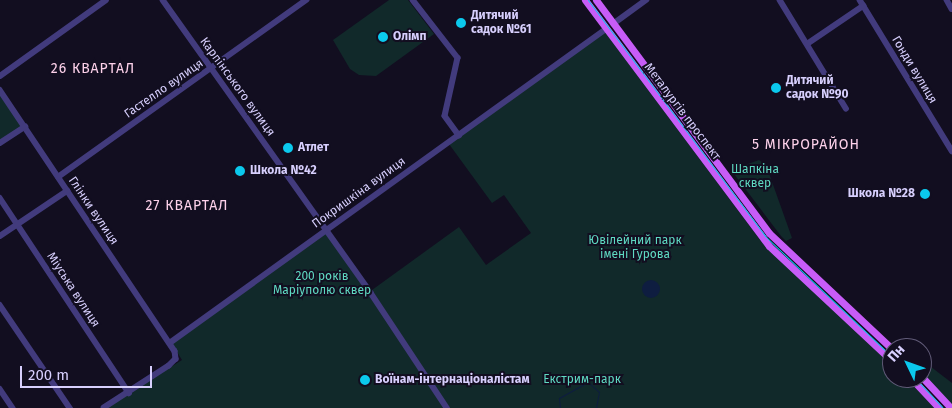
<!DOCTYPE html>
<html>
<head>
<meta charset="utf-8">
<style>
	body { margin:0 }
	#map { position:relative; width:952px; height:408px; overflow:hidden; background:#120e20; font-family:"Fira Sans",sans-serif }
	div>[style] { position:absolute }
	.green>* { inset:0; background:#11292a }
	.water>* { inset:0; background:#0e1d40 }
	.round { border-radius:50% }
	.stream>* { height:1px; margin:-0.5px; padding:0 0.5px; transform-origin:0.5px; border-radius:0.5px; background:#0e1d40 }
	.minor>* { height:5.5px; margin:-2.75px; padding:0 2.75px; transform-origin:2.75px; border-radius:2.75px; background:#423b7d }
	.major>* { height:7px; margin:-3.5px; padding:0 3.5px; transform-origin:3.5px; border-radius:3.5px; background:#c75cf7 }
	.tram>* { height:1px; margin:-0.5px; padding:0 0.5px; transform-origin:0.5px; border-radius:0.5px; background:#0bc9ed }
	.dots>* { width:14px; height:14px; translate:-50% -50%; box-sizing:border-box; border:2px solid #120e20; border-radius:50% }
	span { translate:-50% -50%; white-space:nowrap; text-align:center; line-height:1.15; -webkit-text-stroke:4px #120e20; paint-order:stroke }
	.poi-label { font-size:12px; color:#d7cffd; font-weight:700 }
	.left { translate:0 -50%; text-align:left }
	.right { translate:-100% -50%; text-align:right }
	.street-label { font-size:12px; color:#d7cffd }
	.park-label { font-size:12px; color:#5fd9c2 }
	.neighbourhood-label { font-size:14px; color:#fdd1ea; letter-spacing:1px }
	.north { position:absolute; left:882px; top:338px; width:50px; height:50px; box-sizing:border-box; background:#120e20; border:1px solid #615b78; border-radius:50%; rotate:312deg; font-size:14px; font-weight:700; line-height:20px; text-align:center; color:#d7cffd }
	.north::after { content:''; display:block; margin:auto; width:18px; height:22px; background:#0bc9ed; clip-path:polygon(50% 0,100% 100%,50% 72%,0 100%) }
	.scale { position:absolute; left:20px; top:366px; width:132px; height:22px; box-sizing:border-box; border:2px solid #d7cffd; border-top:0; padding-left:6px; font-size:15px; line-height:18px; white-space:nowrap; color:#d7cffd; -webkit-text-stroke:4px #120e20; paint-order:stroke }
</style>
</head>
<body>
<div id="map">
	<div class="green">
		<div style="clip-path:polygon(389px 0,408px 0,434px 34px,376px 76px,359px 75px,350px 69px,333px 40px)"></div>
		<div style="clip-path:polygon(605px 32px,760px 240px,892px 365px,892px 378px,906px 378px,935px 408px,449px 408px,372px 290px,459px 227px,486px 265px,531px 233px,504px 195px,492px 203px,449px 144px)"></div>
		<div style="clip-path:polygon(0 93px,23px 127px,0 142px)"></div>
		<div style="clip-path:polygon(759px 160px,766px 165px,792px 238px,786px 241px,781px 236px,731px 170px)"></div>
		<div style="clip-path:polygon(327px 230px,447px 408px,104px 408px,182px 360px,171px 342px)"></div>
		<div style="clip-path:polygon(922px 360px,952px 383px,952px 405px,922px 373px)"></div>
	</div>
	<div class="water">
		<div class="round" style="left:642px;top:280px;width:18px;height:18px"></div>
	</div>
	<div class="stream">
		<div style="left:560px;top:408px;width:10px;rotate:-96deg"></div>
		<div style="left:559px;top:398px;width:33px;rotate:-29deg"></div>
		<div style="left:588px;top:382px;width:15px;rotate:42deg"></div>
		<div style="left:599px;top:392px;width:16px;rotate:101deg"></div>
	</div>
	<div class="minor">
		<div style="left:163px;top:0;width:359px;rotate:54.6deg"></div>
		<div style="left:371px;top:293px;width:138px;rotate:56.5deg"></div>
		<div style="left:413px;top:0;width:73px;rotate:52.2deg"></div>
		<div style="left:458px;top:58px;width:59px;rotate:102.6deg"></div>
		<div style="left:445px;top:116px;width:24px;rotate:54deg"></div>
		<div style="left:780px;top:0;width:127px;rotate:58.6deg"></div>
		<div style="left:860px;top:0;width:177px;rotate:58.6deg"></div>
		<div style="left:947px;top:0;width:10px;rotate:61deg"></div>
		<div style="left:613px;top:24px;width:41px;rotate:-36deg"></div>
		<div style="left:807px;top:44px;width:68px;rotate:-34.2deg"></div>
		<div style="left:0;top:76px;width:130px;rotate:-35.6deg"></div>
		<div style="left:0;top:90px;width:314px;rotate:56.2deg"></div>
		<div style="left:175px;top:351px;width:8px;rotate:83deg"></div>
		<div style="left:176px;top:359px;width:10px;rotate:135deg"></div>
		<div style="left:169px;top:366px;width:77px;rotate:147.1deg"></div>
		<div style="left:0;top:143px;width:30px;rotate:-33deg"></div>
		<div style="left:58px;top:177px;width:305px;rotate:-35.5deg"></div>
		<div style="left:0;top:198px;width:234px;rotate:56.5deg"></div>
		<div style="left:0;top:236px;width:81px;rotate:-33.9deg"></div>
		<div style="left:0;top:305px;width:125px;rotate:55.8deg"></div>
		<div style="left:171px;top:342px;width:536px;rotate:-35.74deg"></div>
		<div style="left:0;top:389px;width:23px;rotate:56deg"></div>
	</div>
	<div class="major">
		<div style="left:585px;top:0;width:307px;rotate:53.2deg"></div>
		<div style="left:769px;top:246px;width:168px;rotate:43.1deg"></div>
		<div style="left:596px;top:0;width:290px;rotate:53.4deg"></div>
		<div style="left:769px;top:233px;width:169px;rotate:43.3deg"></div>
		<div style="left:922px;top:377px;width:42px;rotate:46.9deg"></div>
		<div style="left:911px;top:378px;width:41px;rotate:47deg"></div>
	</div>
	<div class="tram">
		<div style="left:588px;top:0;width:295px;rotate:53.1deg"></div>
		<div style="left:765px;top:236px;width:175px;rotate:43.6deg"></div>
		<div style="left:915px;top:378px;width:41px;rotate:47deg"></div>
	</div>
	<div class="dots">
		<div style="left:461px;top:23px;background:#0bc9ed"></div>
		<div style="left:383px;top:37px;background:#0bc9ed"></div>
		<div style="left:776px;top:88px;background:#0bc9ed"></div>
		<div style="left:288px;top:148px;background:#0bc9ed"></div>
		<div style="left:240px;top:171px;background:#0bc9ed"></div>
		<div style="left:925px;top:194px;background:#0bc9ed"></div>
		<div style="left:365px;top:380px;background:#0bc9ed"></div>
	</div>
	<div class="poi-label">
		<span class="left" style="left:471px;top:23px">Дитячий<br>садок №61</span>
		<span class="left" style="left:393px;top:37px">Олімп</span>
		<span class="left" style="left:786px;top:88px">Дитячий<br>садок №90</span>
		<span class="left" style="left:298px;top:148px">Атлет</span>
		<span class="left" style="left:250px;top:171px">Школа №42</span>
		<span class="right" style="left:915px;top:194px">Школа №28</span>
		<span class="left" style="left:375px;top:380px">Воїнам-інтернаціоналістам</span>
	</div>
	<div class="street-label">
		<span style="left:914px;top:70px;rotate:59deg">Гонди вулиця</span>
		<span style="left:237px;top:87px;rotate:54deg">Карпінського вулиця</span>
		<span style="left:164px;top:89px;rotate:-35deg">Гастелло вулиця</span>
		<span style="left:682px;top:112px;rotate:53deg">Металургів проспект</span>
		<span style="left:359px;top:193px;rotate:-36deg">Покришкіна вулиця</span>
		<span style="left:93px;top:211px;rotate:56deg">Глінки вулиця</span>
		<span style="left:73px;top:290px;rotate:57deg">Міуська вулиця</span>
	</div>
	<div class="park-label">
		<span style="left:755px;top:177px">Шапкіна<br>сквер</span>
		<span style="left:635px;top:248px">Ювілейний парк<br>імені Гурова</span>
		<span style="left:322px;top:284px">200 років<br>Маріуполю сквер</span>
		<span style="left:582px;top:380px">Екстрим-парк</span>
	</div>
	<div class="neighbourhood-label">
		<span style="left:93px;top:69px">26 КВАРТАЛ</span>
		<span style="left:806px;top:145px">5 МІКРОРАЙОН</span>
		<span style="left:187px;top:206px">27 КВАРТАЛ</span>
	</div>
	<div class="north">Пн</div>
	<div class="scale">200 m</div>
</div>
</body>
</html>
